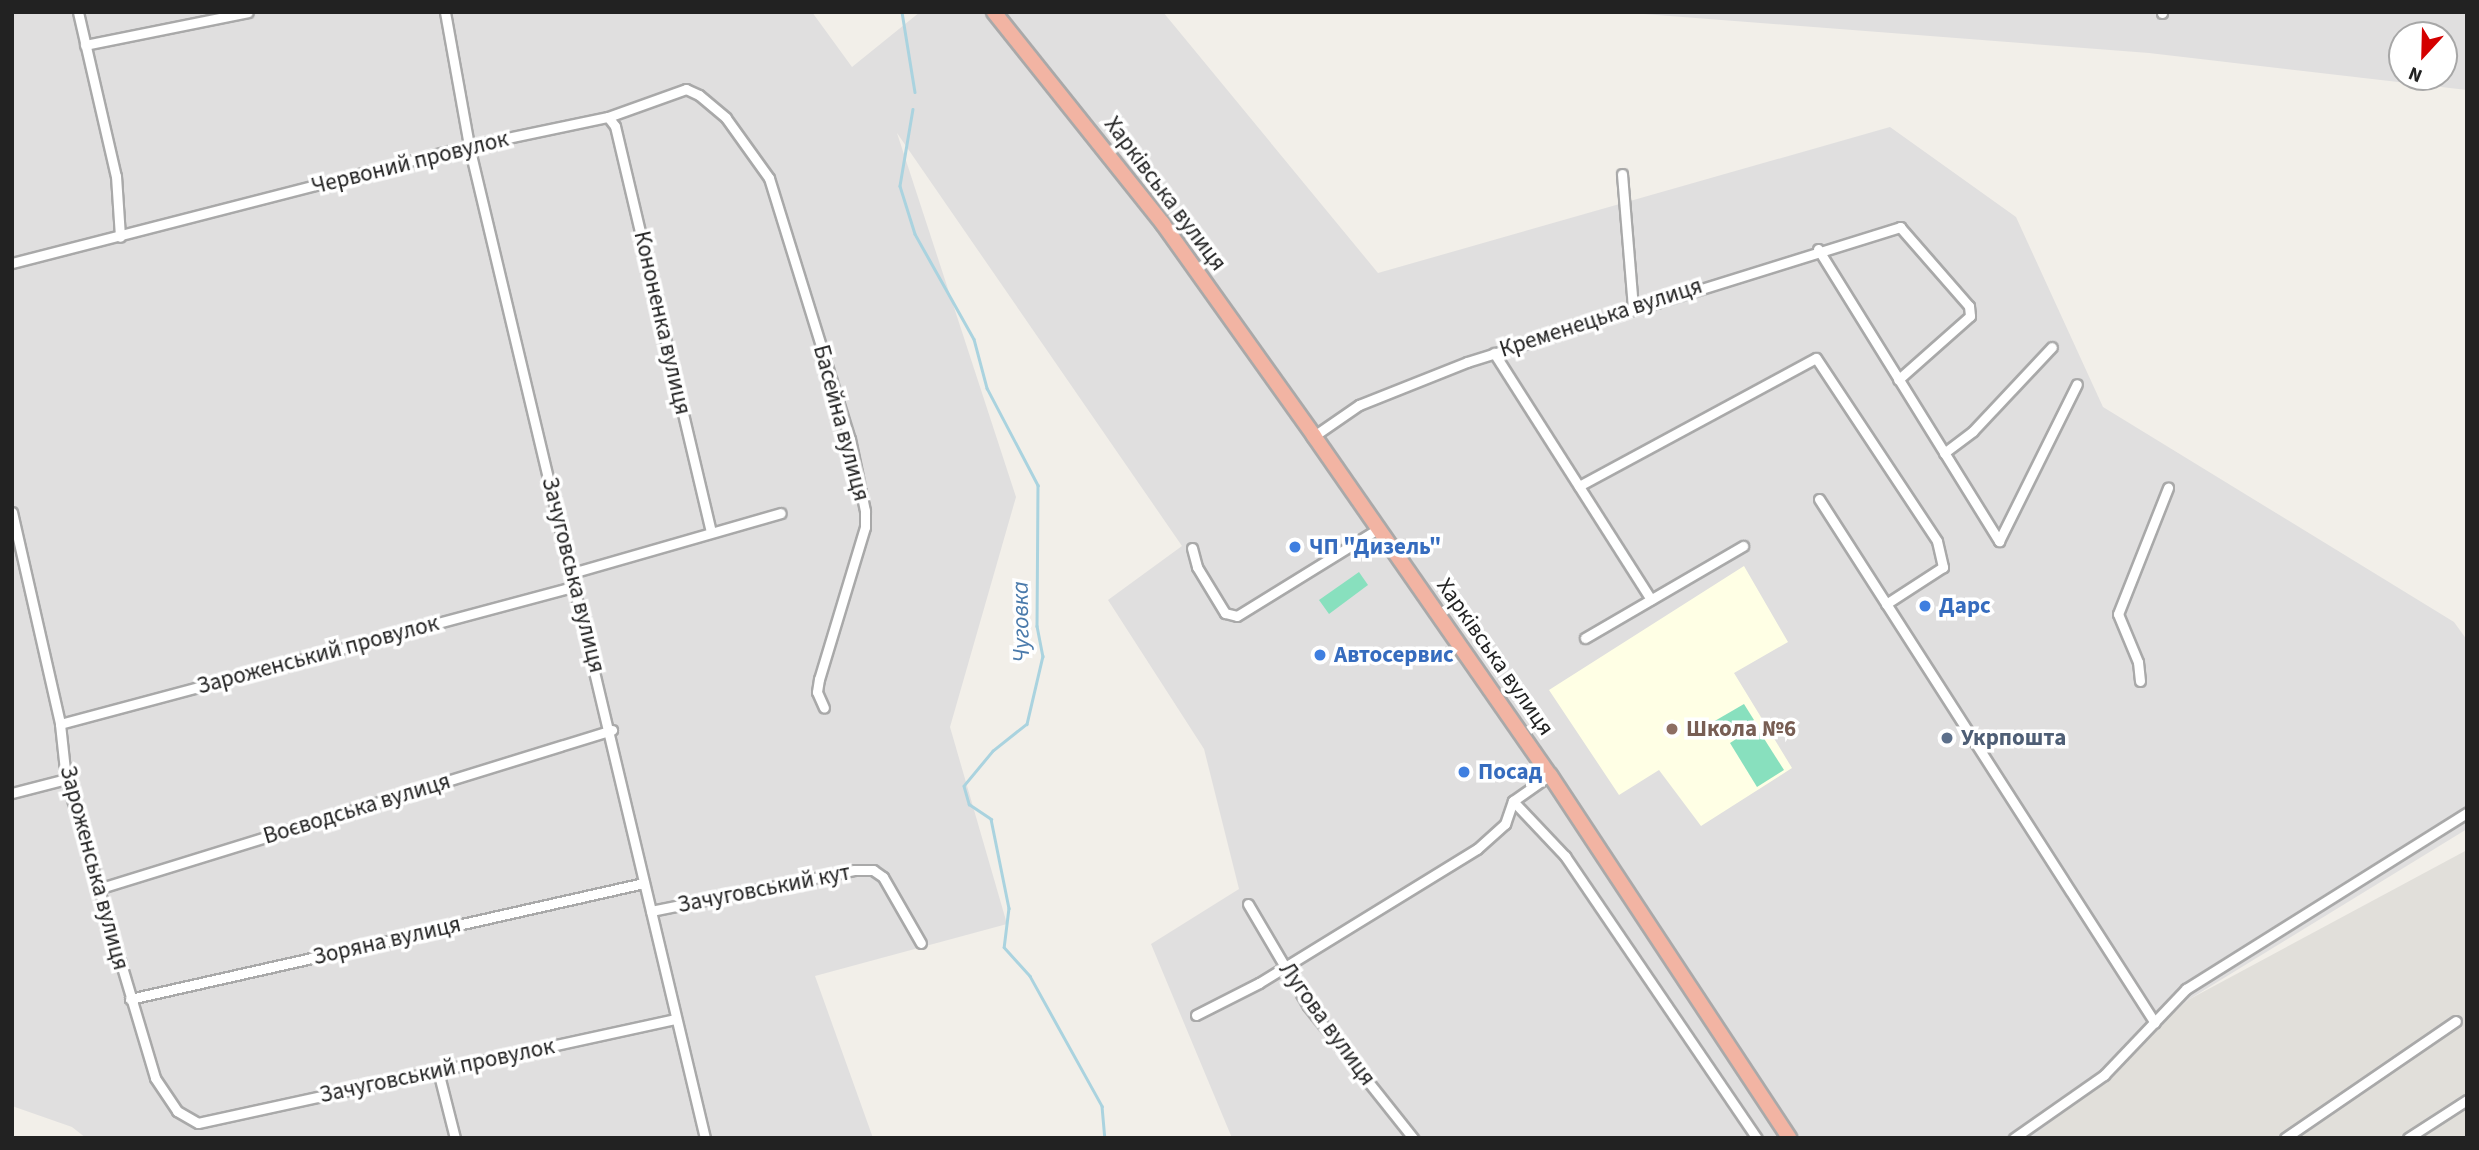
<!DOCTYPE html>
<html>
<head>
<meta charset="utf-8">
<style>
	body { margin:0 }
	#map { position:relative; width:2479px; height:1150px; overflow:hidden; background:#f2efe9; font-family:"Source Sans 3",sans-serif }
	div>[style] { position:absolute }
	.residential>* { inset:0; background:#e0dfdf }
	.education>* { inset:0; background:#ffffe5 }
	.airport>* { inset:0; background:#e1dfda }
	.pitch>* { inset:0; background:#88e0be }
	.stream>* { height:2.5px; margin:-1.25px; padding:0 1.25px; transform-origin:1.25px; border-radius:1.25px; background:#aad3df }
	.roads { filter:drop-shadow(2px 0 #a9a9a9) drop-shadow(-2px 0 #a9a9a9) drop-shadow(0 2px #a9a9a9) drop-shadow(0 -2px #a9a9a9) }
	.minor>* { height:9px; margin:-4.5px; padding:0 4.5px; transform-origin:4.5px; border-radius:4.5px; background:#fff }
	.trunk>* { height:14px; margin:-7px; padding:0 7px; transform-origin:7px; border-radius:7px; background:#f2b4a3 }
	.dots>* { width:19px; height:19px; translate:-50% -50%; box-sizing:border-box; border:4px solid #fff; border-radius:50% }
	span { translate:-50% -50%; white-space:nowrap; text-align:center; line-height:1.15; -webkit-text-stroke:7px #fff; paint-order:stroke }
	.street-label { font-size:23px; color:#222 }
	.shop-label { font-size:23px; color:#366cbe; font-weight:700 }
	.left { translate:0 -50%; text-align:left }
	.education-label { font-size:23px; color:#785e54; font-weight:700 }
	.service-label { font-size:23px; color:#4e5e75; font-weight:700 }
	.water-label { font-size:24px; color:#4a7aab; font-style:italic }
	.frame { position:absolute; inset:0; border:14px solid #222; pointer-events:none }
	.north { position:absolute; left:2388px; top:21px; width:70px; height:70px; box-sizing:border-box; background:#fff; border:2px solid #a7a7a7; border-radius:50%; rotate:202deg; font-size:19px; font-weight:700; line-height:28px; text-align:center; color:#222 }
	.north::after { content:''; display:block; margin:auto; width:24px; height:32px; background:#d40000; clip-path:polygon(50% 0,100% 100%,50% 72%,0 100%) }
</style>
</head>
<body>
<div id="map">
	<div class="residential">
		<div style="clip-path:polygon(12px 12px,812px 12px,852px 67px,920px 12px,1163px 12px,1378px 273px,1890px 127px,2016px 217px,2103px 407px,2454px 622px,2467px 640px,2467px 829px,2188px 1000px,2038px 1134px,2041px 1138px,1232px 1138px,1151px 944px,1239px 889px,1204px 749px,1108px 600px,1182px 546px,897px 133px,1016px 497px,950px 727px,1007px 924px,815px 976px,873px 1138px,86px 1138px,72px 1127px,12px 1106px)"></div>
		<div style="clip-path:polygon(evenodd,1618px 12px,2467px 12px,2467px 90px,2149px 53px,1618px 12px,2402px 35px,2444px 35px,2444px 77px,2402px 77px,2402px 35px)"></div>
	</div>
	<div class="education">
		<div style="clip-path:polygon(1744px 566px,1788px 642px,1734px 673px,1792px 768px,1701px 826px,1659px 770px,1619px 795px,1549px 690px)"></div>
	</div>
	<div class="airport">
		<div style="clip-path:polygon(2467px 850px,2467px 1138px,2041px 1138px,2037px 1134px,2188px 1000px)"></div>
	</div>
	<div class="pitch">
		<div style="clip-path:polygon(1359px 572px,1368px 585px,1329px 614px,1319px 600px)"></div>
		<div style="clip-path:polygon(1744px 704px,1754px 720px,1723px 738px,1713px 722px)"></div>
		<div style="clip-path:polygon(1756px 726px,1784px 770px,1757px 787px,1730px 743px)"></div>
	</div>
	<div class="stream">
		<div style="left:902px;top:12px;width:81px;rotate:80.8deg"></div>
		<div style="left:913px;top:109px;width:78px;rotate:99.6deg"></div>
		<div style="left:900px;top:186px;width:50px;rotate:72.6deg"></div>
		<div style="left:915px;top:234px;width:120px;rotate:60.7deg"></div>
		<div style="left:974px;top:339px;width:51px;rotate:75.1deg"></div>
		<div style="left:987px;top:388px;width:110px;rotate:62.3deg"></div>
		<div style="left:1038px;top:485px;width:141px;rotate:90.4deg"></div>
		<div style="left:1037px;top:626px;width:31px;rotate:79deg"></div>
		<div style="left:1043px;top:656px;width:70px;rotate:103.2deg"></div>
		<div style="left:1027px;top:724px;width:43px;rotate:141.5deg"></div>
		<div style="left:993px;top:751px;width:45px;rotate:129.6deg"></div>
		<div style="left:964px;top:786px;width:19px;rotate:74deg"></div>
		<div style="left:969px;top:804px;width:27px;rotate:34deg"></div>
		<div style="left:991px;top:819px;width:91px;rotate:78.6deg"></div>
		<div style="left:1009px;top:908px;width:39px;rotate:97deg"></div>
		<div style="left:1004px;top:947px;width:39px;rotate:48deg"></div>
		<div style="left:1030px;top:976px;width:149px;rotate:61deg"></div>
		<div style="left:1102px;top:1106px;width:32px;rotate:85deg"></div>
	</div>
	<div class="roads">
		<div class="minor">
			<div style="left:78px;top:12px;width:168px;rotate:77deg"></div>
			<div style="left:116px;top:176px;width:61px;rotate:86.2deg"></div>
			<div style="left:445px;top:12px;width:136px;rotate:79.8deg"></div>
			<div style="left:469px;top:146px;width:1020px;rotate:76.62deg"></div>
			<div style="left:2162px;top:13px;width:1px;rotate:-90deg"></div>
			<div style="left:85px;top:45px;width:166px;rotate:-11.4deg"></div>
			<div style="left:608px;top:117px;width:11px;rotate:52deg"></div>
			<div style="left:615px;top:126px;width:417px;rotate:76.7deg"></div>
			<div style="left:1622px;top:174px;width:133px;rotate:85.3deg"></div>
			<div style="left:1818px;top:249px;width:344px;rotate:58.2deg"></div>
			<div style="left:1999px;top:541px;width:175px;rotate:-63.6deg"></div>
			<div style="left:12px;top:263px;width:472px;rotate:-14.4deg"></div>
			<div style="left:469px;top:146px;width:142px;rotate:-11.8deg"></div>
			<div style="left:608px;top:117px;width:83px;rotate:-19.7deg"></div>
			<div style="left:686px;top:89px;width:14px;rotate:25deg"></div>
			<div style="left:699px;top:95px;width:35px;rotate:40deg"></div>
			<div style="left:726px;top:118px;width:74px;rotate:54.4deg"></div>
			<div style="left:769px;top:178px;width:273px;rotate:72.8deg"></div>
			<div style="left:850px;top:439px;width:74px;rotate:78.2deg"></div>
			<div style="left:865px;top:511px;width:16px;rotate:90deg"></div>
			<div style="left:865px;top:527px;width:159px;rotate:106.8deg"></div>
			<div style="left:819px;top:679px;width:13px;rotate:99deg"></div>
			<div style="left:817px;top:692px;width:17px;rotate:66deg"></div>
			<div style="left:1494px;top:353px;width:292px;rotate:57.5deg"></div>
			<div style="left:1314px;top:436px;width:55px;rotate:-34.6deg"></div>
			<div style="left:1359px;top:405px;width:116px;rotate:-21.7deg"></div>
			<div style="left:1467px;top:362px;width:454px;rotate:-17.3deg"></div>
			<div style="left:1900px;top:227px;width:105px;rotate:48.9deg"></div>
			<div style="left:1969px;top:306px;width:10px;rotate:84deg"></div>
			<div style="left:1970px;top:316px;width:96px;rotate:138.4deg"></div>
			<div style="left:1944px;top:453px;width:36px;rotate:-37deg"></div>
			<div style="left:1973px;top:431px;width:115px;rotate:-46.8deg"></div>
			<div style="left:1579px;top:486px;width:269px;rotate:-28.4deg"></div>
			<div style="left:1816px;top:358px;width:219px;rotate:56.5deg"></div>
			<div style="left:1937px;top:541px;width:27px;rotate:77deg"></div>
			<div style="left:1943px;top:567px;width:68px;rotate:147deg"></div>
			<div style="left:1819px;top:499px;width:622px;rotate:57.33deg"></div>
			<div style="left:12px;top:512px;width:217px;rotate:77.2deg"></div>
			<div style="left:60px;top:724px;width:55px;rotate:83.8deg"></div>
			<div style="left:66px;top:779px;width:312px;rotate:73.4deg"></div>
			<div style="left:155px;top:1078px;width:40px;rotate:56deg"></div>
			<div style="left:177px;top:1111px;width:24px;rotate:30deg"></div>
			<div style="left:198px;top:1123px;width:489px;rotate:-12.3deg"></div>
			<div style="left:1192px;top:548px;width:20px;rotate:75deg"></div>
			<div style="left:1197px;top:567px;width:54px;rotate:58.7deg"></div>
			<div style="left:1225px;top:613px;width:12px;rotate:14deg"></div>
			<div style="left:1237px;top:616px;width:166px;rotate:-31.7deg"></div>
			<div style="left:572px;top:573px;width:217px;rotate:-16deg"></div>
			<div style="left:1585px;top:638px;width:183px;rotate:-30.2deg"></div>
			<div style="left:2140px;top:681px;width:19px;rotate:-96deg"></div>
			<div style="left:2138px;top:662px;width:52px;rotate:-112.6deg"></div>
			<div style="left:2118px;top:614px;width:136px;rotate:-68.4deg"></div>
			<div style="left:60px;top:724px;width:534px;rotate:-14.97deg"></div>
			<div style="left:12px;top:793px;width:56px;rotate:-14.5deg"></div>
			<div style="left:1513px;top:801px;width:76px;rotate:46.6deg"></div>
			<div style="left:1565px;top:856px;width:341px;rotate:55.8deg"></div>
			<div style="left:101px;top:888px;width:535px;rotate:-17.18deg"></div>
			<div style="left:1248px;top:904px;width:118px;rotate:59.5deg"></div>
			<div style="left:1308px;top:1006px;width:169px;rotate:51.5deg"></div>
			<div style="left:651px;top:911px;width:207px;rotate:-11.4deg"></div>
			<div style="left:854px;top:870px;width:19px"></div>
			<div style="left:873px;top:870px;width:12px;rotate:35deg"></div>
			<div style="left:883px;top:877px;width:76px;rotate:60.1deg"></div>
			<div style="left:130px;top:999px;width:527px;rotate:-12.72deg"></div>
			<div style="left:1196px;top:1015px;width:71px;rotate:-26.9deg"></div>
			<div style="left:1259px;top:983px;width:256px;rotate:-31.6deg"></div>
			<div style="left:1477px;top:849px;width:38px;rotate:-42deg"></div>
			<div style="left:1505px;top:824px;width:24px;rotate:-71deg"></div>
			<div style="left:1513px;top:801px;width:45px;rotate:-35.1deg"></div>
			<div style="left:438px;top:1071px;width:69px;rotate:75.8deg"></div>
			<div style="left:2014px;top:1138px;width:110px;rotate:-35deg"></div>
			<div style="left:2104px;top:1075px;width:119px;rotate:-46.4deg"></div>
			<div style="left:2186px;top:989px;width:332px;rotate:-32.1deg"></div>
			<div style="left:2285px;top:1138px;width:207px;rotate:-34.4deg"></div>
			<div style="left:2408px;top:1138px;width:70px;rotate:-32.8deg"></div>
		</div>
		<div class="trunk">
			<div style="left:994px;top:12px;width:271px;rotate:51.4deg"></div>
			<div style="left:1163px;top:224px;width:260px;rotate:54.5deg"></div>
			<div style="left:1314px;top:436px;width:413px;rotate:55.2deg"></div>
			<div style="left:1550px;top:775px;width:435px;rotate:56.6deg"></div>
		</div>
	</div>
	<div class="dots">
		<div style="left:1295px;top:547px;background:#3f7fe0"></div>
		<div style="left:1925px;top:606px;background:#3f7fe0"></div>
		<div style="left:1320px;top:655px;background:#3f7fe0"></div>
		<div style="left:1672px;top:729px;background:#8d6e63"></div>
		<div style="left:1947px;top:738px;background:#5c6f8a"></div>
		<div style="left:1464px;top:772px;background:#3f7fe0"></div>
	</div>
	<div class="street-label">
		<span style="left:410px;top:163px;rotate:-14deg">Червоний провулок</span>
		<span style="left:1165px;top:194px;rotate:53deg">Харківська вулиця</span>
		<span style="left:1601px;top:318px;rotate:-18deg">Кременецька вулиця</span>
		<span style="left:662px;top:323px;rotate:77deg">Кононенка вулиця</span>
		<span style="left:841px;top:423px;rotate:75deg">Басейна вулиця</span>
		<span style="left:573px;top:575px;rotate:76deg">Зачуговська вулиця</span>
		<span style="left:318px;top:655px;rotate:-15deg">Зароженський провулок</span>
		<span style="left:1495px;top:657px;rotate:55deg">Харківська вулиця</span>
		<span style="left:357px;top:809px;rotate:-17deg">Воєводська вулиця</span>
		<span style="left:94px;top:868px;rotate:75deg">Зароженська вулиця</span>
		<span style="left:764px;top:889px;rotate:-11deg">Зачуговський кут</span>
		<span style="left:387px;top:941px;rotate:-13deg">Зоряна вулиця</span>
		<span style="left:1327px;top:1024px;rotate:54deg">Лугова вулиця</span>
		<span style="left:437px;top:1071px;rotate:-12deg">Зачуговський провулок</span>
	</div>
	<div class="shop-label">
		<span class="left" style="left:1309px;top:547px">ЧП "Дизель"</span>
		<span class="left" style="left:1939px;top:606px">Дарс</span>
		<span class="left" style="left:1334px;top:655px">Автосервис</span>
		<span class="left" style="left:1478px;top:772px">Посад</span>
	</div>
	<div class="education-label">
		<span class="left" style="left:1686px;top:729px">Школа №6</span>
	</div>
	<div class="service-label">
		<span class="left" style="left:1961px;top:738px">Укрпошта</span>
	</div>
	<div class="water-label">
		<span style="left:1021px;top:622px;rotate:-91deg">Чуговка</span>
	</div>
	<div class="frame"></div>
	<div class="north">N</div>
</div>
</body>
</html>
